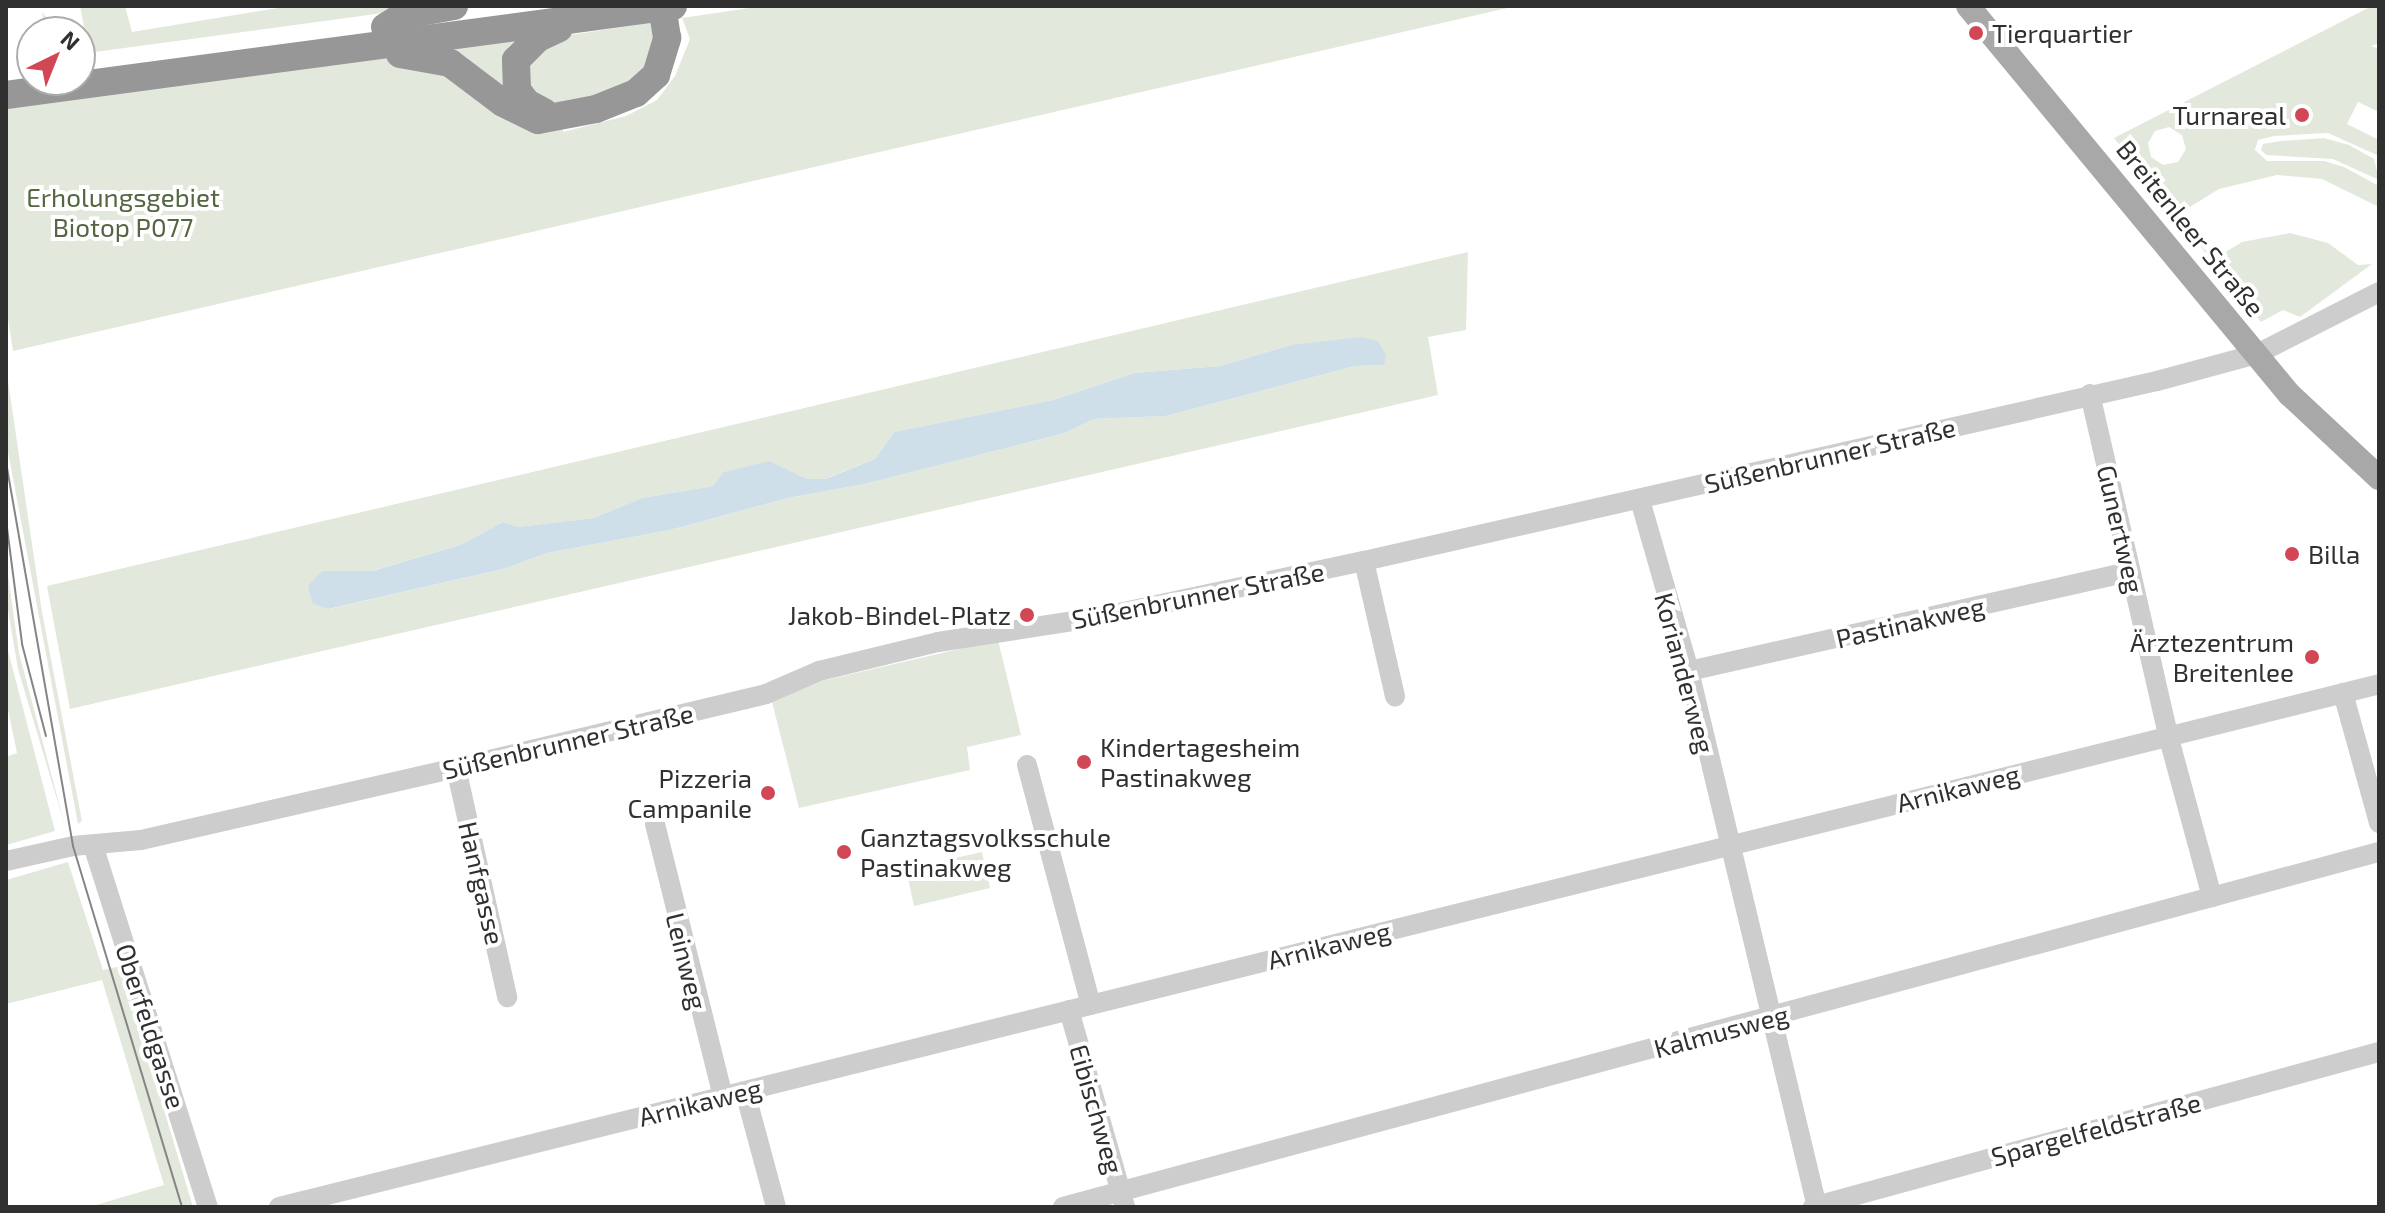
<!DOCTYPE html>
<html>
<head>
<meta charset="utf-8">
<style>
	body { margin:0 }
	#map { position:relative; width:2385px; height:1213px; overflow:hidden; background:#fff; font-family:"Exo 2",sans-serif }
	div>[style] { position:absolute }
	.green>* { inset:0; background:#e3e8dd }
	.water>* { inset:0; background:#cedfe9 }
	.minor>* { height:20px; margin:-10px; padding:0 10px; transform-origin:10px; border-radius:10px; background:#cdcdcd }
	.major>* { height:24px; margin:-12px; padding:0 12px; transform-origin:12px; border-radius:12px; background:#a8a8a8 }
	.highway>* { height:28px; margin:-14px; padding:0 14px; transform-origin:14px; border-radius:14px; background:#979797 }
	.tram>* { height:2px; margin:-1px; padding:0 1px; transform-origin:1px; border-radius:1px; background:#858585 }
	.highway-bridge>* { height:28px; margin:-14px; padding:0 14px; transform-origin:14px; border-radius:14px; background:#979797 }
	.dots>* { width:22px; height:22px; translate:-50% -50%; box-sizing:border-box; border:4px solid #fff; border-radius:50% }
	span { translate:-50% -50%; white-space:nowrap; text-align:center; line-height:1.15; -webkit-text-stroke:8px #fff; paint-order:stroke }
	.poi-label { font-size:26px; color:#303030 }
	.left { translate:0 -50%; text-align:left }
	.right { translate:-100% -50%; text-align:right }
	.park-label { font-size:26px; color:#546742 }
	.street-label { font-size:26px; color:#303030 }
	.frame { position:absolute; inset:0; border:8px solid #303030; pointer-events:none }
	.north { position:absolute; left:16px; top:16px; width:80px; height:80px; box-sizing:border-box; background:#fff; border:2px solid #acacac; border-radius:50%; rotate:43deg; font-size:22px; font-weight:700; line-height:32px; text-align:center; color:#303030 }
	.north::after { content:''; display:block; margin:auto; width:28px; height:36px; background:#d24756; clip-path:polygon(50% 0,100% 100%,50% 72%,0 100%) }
</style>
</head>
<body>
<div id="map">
	<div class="green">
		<div style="clip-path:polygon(80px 6px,125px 6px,132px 32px,290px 6px,435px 6px,80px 54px,80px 32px,45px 32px,42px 12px,49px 21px,85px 32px)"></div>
		<div style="clip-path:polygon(763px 6px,1516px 6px,13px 351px,6px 306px,6px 105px,397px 57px,427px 60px,562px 124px,563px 132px,626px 116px,657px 100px,675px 76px,690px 39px,682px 18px)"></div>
		<div style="clip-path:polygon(evenodd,2372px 6px,2379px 6px,2379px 43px,2371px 46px,2379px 49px,2379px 112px,2358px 102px,2347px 124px,2379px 140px,2379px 156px,2328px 133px,2274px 136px,2258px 140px,2255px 150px,2267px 161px,2324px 161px,2344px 167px,2379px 186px,2379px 207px,2322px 179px,2277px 175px,2219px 189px,2177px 215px,2214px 259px,2242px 242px,2290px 233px,2328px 243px,2358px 265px,2372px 264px,2300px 317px,2283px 310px,2261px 322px,2114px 138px,2372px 6px,2169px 127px,2182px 135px,2186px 149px,2178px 162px,2163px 165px,2151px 157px,2148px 143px,2155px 131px,2169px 127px)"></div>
		<div style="clip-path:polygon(656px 22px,651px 64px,611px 94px,541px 105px,520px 67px,557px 37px)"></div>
		<div style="clip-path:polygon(519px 37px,515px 98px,435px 48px)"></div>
		<div style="clip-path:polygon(2324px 138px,2349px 145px,2374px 159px,2379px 180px,2333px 159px,2266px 155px,2261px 150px,2263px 144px,2281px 141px)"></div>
		<div style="clip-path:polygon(evenodd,1468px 252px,1466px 330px,1428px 337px,1438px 395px,70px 709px,47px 586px,1468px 252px,1291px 345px,1384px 365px,1355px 366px,1166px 416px,1094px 419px,1065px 433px,865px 484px,788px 498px,670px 530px,547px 553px,503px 569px,329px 609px,313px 604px,322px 571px,371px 571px,460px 545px,503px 522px,518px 527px,593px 518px,642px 498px,713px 486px,770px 461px,807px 479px,824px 479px,875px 459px,894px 432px,1053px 400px,1134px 373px,1220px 366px,1291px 345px)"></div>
		<div style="clip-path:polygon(6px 367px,42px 612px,82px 821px,78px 824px,6px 441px)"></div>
		<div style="clip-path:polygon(6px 561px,19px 653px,65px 826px,18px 669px,6px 598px)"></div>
		<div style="clip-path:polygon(998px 640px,1021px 735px,967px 747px,970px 770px,799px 808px,771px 698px,791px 688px)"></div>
		<div style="clip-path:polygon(6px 643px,55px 831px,6px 845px,6px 757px,17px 753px,6px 700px)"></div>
		<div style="clip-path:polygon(982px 852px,990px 888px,914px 906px,906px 869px)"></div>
		<div style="clip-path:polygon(68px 862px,103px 970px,121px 966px,193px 1207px,89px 1207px,164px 1185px,102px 980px,6px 1004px,6px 880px)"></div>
	</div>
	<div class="water">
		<div style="clip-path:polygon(1361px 337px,1378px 341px,1386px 355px,1384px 365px,1355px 366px,1166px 416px,1094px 419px,1065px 433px,865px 484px,788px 498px,670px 530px,547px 553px,503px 569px,328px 609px,313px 604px,308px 586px,322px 571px,372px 571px,460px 545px,503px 522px,518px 527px,593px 518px,642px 498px,713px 486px,724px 472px,770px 461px,807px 479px,825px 479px,875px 459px,894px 432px,1053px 400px,1134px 373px,1220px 366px,1291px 345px)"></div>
	</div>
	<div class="minor">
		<div style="left:2090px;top:394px;width:350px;rotate:77.1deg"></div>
		<div style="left:2168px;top:735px;width:168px;rotate:74.8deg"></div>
		<div style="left:1640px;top:500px;width:178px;rotate:74deg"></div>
		<div style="left:1689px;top:671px;width:551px;rotate:76.57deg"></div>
		<div style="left:1364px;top:561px;width:139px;rotate:77.1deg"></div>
		<div style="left:1689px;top:671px;width:452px;rotate:-12.7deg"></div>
		<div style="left:2343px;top:693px;width:135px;rotate:74.5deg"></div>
		<div style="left:1027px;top:765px;width:248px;rotate:75.1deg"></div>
		<div style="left:456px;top:768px;width:235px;rotate:77.4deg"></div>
		<div style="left:655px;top:824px;width:281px;rotate:76deg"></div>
		<div style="left:93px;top:845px;width:380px;rotate:72.4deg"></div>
		<div style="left:6px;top:861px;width:69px;rotate:-12.6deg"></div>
		<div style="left:73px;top:846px;width:68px;rotate:-5deg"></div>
		<div style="left:141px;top:840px;width:323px;rotate:-12.9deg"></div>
		<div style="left:456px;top:768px;width:319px;rotate:-13.4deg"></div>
		<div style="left:766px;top:694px;width:58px;rotate:-23.5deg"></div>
		<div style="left:819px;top:671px;width:122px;rotate:-13.7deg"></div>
		<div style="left:938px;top:642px;width:164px;rotate:-8.8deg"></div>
		<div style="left:1100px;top:617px;width:270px;rotate:-12deg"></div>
		<div style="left:1364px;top:561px;width:813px;rotate:-12.79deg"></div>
		<div style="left:2157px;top:381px;width:104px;rotate:-15.1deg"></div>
		<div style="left:2257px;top:354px;width:137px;rotate:-26.9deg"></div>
		<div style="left:1069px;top:1010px;width:205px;rotate:74.1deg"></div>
		<div style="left:745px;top:1092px;width:119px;rotate:74.9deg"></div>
		<div style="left:279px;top:1207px;width:2164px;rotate:-13.98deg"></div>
		<div style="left:1063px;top:1207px;width:1363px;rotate:-15.1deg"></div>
		<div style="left:1813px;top:1207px;width:587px;rotate:-15.32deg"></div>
	</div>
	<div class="major">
		<div style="left:1968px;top:6px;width:504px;rotate:50.4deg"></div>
		<div style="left:2289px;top:394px;width:123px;rotate:43deg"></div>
	</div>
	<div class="highway">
		<div style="left:385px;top:27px;width:22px;rotate:-32deg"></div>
		<div style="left:404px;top:15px;width:51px;rotate:-10.2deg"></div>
		<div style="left:400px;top:54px;width:51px;rotate:10.2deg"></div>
		<div style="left:450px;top:63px;width:66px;rotate:37deg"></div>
		<div style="left:503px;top:103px;width:39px;rotate:26deg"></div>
		<div style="left:538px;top:120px;width:59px;rotate:-10.7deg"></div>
		<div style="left:596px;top:109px;width:43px;rotate:-21.8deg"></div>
		<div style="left:636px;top:93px;width:27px;rotate:-42deg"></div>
		<div style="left:656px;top:75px;width:39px;rotate:-73deg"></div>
		<div style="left:6px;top:95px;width:673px;rotate:-7.6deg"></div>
		<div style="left:544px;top:112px;width:19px;rotate:-152deg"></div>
		<div style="left:527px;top:103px;width:16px;rotate:-128deg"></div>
		<div style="left:517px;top:90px;width:30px;rotate:-92deg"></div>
		<div style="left:516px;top:60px;width:31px;rotate:-45deg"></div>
		<div style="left:538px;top:38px;width:23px;rotate:-25deg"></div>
	</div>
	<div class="tram">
		<div style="left:6px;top:462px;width:390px;rotate:80.1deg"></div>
		<div style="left:73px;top:846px;width:377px;rotate:73.2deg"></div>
		<div style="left:6px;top:520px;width:125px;rotate:82.6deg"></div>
		<div style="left:22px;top:644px;width:95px;rotate:75.4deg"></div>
	</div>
	<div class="highway-bridge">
		<div style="left:662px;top:6px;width:32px;rotate:81deg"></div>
	</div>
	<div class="dots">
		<div style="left:1976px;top:33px;background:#d24756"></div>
		<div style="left:2302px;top:115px;background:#d24756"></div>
		<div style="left:2292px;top:554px;background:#d24756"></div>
		<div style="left:1027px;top:615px;background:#d24756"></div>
		<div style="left:2312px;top:657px;background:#d24756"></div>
		<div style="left:1084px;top:762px;background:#d24756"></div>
		<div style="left:768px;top:793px;background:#d24756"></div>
		<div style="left:844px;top:852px;background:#d24756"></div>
	</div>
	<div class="poi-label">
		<span class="left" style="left:1992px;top:33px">Tierquartier</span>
		<span class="right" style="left:2286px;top:115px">Turnareal</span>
		<span class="left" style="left:2308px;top:554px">Billa</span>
		<span class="right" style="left:1011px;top:615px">Jakob-Bindel-Platz</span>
		<span class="right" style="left:2294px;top:657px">Ärztezentrum<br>Breitenlee</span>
		<span class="left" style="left:1100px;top:762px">Kindertagesheim<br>Pastinakweg</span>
		<span class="right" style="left:752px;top:793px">Pizzeria<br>Campanile</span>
		<span class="left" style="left:860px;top:852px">Ganztagsvolksschule<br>Pastinakweg</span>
	</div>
	<div class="park-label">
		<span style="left:123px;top:212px">Erholungsgebiet<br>Biotop P077</span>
	</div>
	<div class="street-label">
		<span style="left:2191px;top:228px;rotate:51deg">Breitenleer Straße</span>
		<span style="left:1830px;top:455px;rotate:-13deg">Süßenbrunner Straße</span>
		<span style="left:2121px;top:529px;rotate:77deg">Gunertweg</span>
		<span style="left:1198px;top:595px;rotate:-11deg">Süßenbrunner Straße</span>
		<span style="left:1910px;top:622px;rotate:-13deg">Pastinakweg</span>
		<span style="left:1685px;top:673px;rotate:75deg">Korianderweg</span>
		<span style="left:568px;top:741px;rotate:-13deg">Süßenbrunner Straße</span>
		<span style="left:1958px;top:788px;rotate:-14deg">Arnikaweg</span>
		<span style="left:482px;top:883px;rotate:77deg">Hanfgasse</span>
		<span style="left:1329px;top:945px;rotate:-14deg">Arnikaweg</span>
		<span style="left:687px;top:961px;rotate:76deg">Leinweg</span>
		<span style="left:151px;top:1026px;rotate:72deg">Oberfeldgasse</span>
		<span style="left:1721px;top:1031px;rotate:-15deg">Kalmusweg</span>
		<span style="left:700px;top:1102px;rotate:-14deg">Arnikaweg</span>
		<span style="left:1097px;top:1109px;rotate:74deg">Eibischweg</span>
		<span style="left:2096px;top:1129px;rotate:-15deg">Spargelfeldstraße</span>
	</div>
	<div class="frame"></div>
	<div class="north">N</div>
</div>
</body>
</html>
